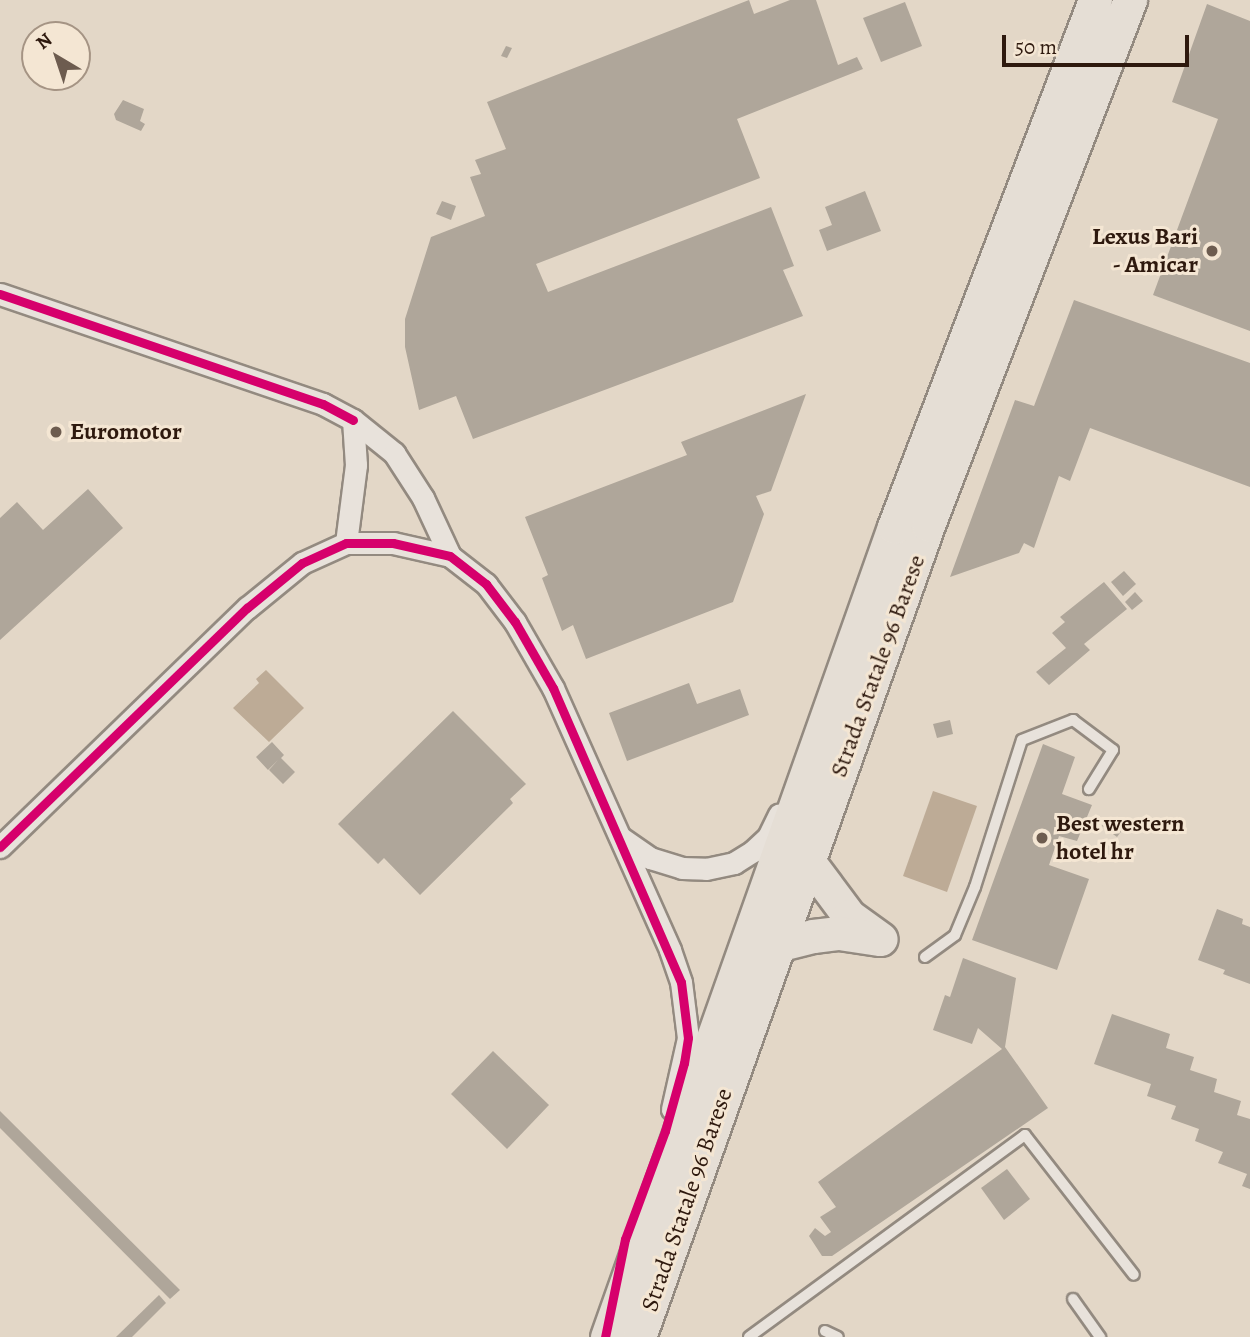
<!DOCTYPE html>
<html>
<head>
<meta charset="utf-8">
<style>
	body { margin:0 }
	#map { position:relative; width:1250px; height:1337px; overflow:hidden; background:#e3d7c7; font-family:Alegreya,serif }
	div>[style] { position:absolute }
	.water>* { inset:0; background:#bdab96 }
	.building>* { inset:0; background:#afa69a }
	.roads { filter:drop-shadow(2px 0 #938a80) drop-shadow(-2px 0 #938a80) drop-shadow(0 2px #938a80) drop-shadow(0 -2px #938a80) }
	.service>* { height:10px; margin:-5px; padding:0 5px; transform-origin:5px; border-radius:5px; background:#e8e2db }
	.minor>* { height:21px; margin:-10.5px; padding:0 10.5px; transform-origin:10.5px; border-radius:10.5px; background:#e8e2db }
	.primary>* { height:33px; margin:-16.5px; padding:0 16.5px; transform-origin:16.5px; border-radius:16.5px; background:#e5ded5 }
	.cycleway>* { height:9px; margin:-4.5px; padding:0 4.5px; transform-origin:4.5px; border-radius:4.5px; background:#d6006c }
	.dots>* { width:19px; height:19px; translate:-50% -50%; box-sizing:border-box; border:4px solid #f4e6d3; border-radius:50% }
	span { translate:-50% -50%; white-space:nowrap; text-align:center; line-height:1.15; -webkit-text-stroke:6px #f4e6d3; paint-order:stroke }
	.poi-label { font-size:24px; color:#2e190e; font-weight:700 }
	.right { translate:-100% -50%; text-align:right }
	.left { translate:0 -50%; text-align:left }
	.street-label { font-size:24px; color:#2e190e }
	.north { position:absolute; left:21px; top:21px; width:70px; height:70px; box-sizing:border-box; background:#f4e6d3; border:2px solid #a59484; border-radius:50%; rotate:321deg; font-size:19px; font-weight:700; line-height:28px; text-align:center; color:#2e190e }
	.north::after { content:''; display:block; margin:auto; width:24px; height:32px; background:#6d5c4f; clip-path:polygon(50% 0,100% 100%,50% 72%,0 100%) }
	.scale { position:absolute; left:1002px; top:35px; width:187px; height:32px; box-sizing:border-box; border:4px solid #2e190e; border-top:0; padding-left:9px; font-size:21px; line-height:24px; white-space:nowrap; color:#2e190e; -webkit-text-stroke:5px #f4e6d3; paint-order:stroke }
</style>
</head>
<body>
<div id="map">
	<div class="water">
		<div style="clip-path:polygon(266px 670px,304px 708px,269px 742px,233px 708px,259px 683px,256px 679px)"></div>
		<div style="clip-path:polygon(933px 791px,977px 806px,947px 892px,903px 876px)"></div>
	</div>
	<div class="building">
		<div style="clip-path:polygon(749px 0,754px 14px,790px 0,816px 0,838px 65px,857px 57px,863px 69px,737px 119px,760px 178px,536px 264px,548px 292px,771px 207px,794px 266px,783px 270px,803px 316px,473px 439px,456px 396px,419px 410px,405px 347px,405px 319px,431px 237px,485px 216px,470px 177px,481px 174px,475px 160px,506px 149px,487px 102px)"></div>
		<div style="clip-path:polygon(905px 2px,922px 46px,881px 62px,863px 18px)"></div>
		<div style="clip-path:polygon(1207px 4px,1250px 21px,1250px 331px,1153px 295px,1218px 119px,1172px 102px)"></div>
		<div style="clip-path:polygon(506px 46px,512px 48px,507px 58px,501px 56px)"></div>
		<div style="clip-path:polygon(123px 100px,144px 109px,140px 121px,145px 124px,141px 131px,116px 120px,114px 114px)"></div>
		<div style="clip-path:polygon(865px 191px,881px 231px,827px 251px,819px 230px,832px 225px,825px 207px)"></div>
		<div style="clip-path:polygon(442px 201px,456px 206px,451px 220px,436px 214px)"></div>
		<div style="clip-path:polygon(1074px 300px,1250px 363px,1250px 487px,1090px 428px,1070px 481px,1059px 476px,1034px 548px,1024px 543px,1019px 553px,950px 577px,1015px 400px,1034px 406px)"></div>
		<div style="clip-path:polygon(806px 394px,771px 491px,756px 496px,764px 514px,733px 602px,586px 659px,573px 625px,562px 631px,542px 578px,548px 575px,525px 517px,687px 455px,681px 442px)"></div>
		<div style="clip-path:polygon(88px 489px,123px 528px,0 640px,0 518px,17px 502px,43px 530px)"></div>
		<div style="clip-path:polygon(1124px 571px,1136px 584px,1123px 596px,1111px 582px)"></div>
		<div style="clip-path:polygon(1104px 582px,1127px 609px,1084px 644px,1090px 650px,1049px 685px,1036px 672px,1066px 648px,1052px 633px,1065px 622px,1060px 617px)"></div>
		<div style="clip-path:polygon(1135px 592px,1143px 601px,1132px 610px,1125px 602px)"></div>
		<div style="clip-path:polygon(689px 683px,697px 704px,740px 689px,749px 715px,627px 761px,609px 713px)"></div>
		<div style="clip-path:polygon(453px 711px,526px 784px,510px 799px,513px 803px,420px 895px,384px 858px,378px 864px,338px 824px)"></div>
		<div style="clip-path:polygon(950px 720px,953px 734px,937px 738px,933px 724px)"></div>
		<div style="clip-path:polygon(272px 742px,284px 755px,281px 758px,295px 772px,283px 784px,269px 770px,278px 760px,268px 770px,256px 757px)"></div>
		<div style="clip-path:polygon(1043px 744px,1075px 757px,1062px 794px,1092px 805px,1077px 841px,1059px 836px,1049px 865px,1089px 879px,1057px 970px,972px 940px)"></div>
		<div style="clip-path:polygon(1108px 818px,1123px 829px,1117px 837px,1102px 826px)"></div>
		<div style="clip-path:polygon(1217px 909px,1243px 919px,1242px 924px,1250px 927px,1250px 984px,1223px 974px,1225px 970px,1198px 960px)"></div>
		<div style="clip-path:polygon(963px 958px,1016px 978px,1005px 1047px,1048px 1108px,832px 1256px,822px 1256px,809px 1236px,815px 1228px,825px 1236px,831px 1232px,820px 1217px,836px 1207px,818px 1182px,1002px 1049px,978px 1028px,972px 1044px,933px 1030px,945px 995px,950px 997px)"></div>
		<div style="clip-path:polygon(1112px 1014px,1170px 1034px,1166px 1048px,1194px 1057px,1190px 1070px,1217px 1079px,1214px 1092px,1241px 1101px,1237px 1115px,1250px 1119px,1250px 1189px,1242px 1186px,1247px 1174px,1218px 1163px,1223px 1152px,1195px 1141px,1199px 1129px,1171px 1119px,1176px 1106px,1147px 1096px,1151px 1084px,1094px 1064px)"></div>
		<div style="clip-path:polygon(493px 1051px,549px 1105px,507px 1149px,451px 1094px)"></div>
		<div style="clip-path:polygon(0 1111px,180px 1290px,170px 1299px,0 1128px)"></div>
		<div style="clip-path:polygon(1007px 1169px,1030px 1199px,1004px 1220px,981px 1188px)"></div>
		<div style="clip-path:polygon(159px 1295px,166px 1303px,132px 1337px,116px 1337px)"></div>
	</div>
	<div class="roads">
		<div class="service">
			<div style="left:925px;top:957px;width:37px;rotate:-36deg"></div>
			<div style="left:955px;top:935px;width:52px;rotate:-67.4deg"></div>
			<div style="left:975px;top:887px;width:154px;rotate:-72.3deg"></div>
			<div style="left:1022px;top:740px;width:55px;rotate:-21.4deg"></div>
			<div style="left:1073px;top:720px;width:50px;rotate:36.9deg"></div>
			<div style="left:1113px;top:750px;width:46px;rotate:121.6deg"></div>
			<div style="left:1073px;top:1299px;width:47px;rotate:54.6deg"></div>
			<div style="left:825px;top:1331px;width:14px;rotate:25deg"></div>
			<div style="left:749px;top:1337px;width:342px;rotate:-36.2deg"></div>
			<div style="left:1025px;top:1135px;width:177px;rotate:52.1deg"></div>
		</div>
		<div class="minor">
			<div style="left:0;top:294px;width:341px;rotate:18.8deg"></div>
			<div style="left:323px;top:404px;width:34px;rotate:28deg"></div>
			<div style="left:346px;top:543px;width:79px;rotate:-82.7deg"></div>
			<div style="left:356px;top:465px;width:45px;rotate:-93.8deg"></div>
			<div style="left:353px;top:420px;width:53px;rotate:38.8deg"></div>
			<div style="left:394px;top:453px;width:54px;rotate:57.2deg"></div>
			<div style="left:423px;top:498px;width:64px;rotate:65deg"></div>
			<div style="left:620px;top:837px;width:37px;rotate:35deg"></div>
			<div style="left:650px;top:858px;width:34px;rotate:17deg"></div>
			<div style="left:682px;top:868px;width:24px;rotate:2deg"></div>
			<div style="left:706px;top:869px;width:29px;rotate:-12deg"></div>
			<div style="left:734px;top:863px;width:22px;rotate:-32deg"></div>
			<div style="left:753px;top:851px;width:21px;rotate:-43deg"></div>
			<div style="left:768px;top:837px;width:25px;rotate:-64deg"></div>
			<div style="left:0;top:847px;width:344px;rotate:-44.1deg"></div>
			<div style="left:247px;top:608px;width:71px;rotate:-39.3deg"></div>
			<div style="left:302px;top:563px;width:48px;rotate:-24.4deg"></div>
			<div style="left:346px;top:543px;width:47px"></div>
			<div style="left:393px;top:543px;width:58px;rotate:12.8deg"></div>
			<div style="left:450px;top:556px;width:46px;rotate:37.9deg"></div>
			<div style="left:486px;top:584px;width:48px;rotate:52.7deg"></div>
			<div style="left:515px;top:622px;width:76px;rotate:60.1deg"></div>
			<div style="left:553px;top:688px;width:287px;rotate:65.9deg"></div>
			<div style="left:670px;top:950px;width:34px;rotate:71deg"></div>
			<div style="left:681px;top:982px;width:56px;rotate:82.9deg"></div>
			<div style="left:688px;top:1038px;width:73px;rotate:102.7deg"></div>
		</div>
		<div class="primary">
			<div style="left:808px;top:861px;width:69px;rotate:53.3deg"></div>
			<div style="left:849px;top:916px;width:39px;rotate:36deg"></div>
			<div style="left:777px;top:945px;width:37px;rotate:-14deg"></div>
			<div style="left:813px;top:936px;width:26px;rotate:-7deg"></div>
			<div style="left:839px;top:933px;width:40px;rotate:8.5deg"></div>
			<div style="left:607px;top:1337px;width:859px;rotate:-70.49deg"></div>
			<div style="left:894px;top:527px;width:564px;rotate:-69.12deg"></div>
			<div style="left:639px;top:1337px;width:862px;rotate:-70.41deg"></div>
			<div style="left:928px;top:525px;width:563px;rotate:-68.96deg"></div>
		</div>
	</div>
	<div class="cycleway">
		<div style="left:0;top:294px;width:341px;rotate:18.8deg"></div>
		<div style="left:323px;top:404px;width:34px;rotate:28deg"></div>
		<div style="left:0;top:847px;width:344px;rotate:-44.1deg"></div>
		<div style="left:247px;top:608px;width:71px;rotate:-39.3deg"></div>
		<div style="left:302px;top:563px;width:48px;rotate:-24.4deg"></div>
		<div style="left:346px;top:543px;width:47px"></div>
		<div style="left:393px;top:543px;width:58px;rotate:12.8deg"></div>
		<div style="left:450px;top:556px;width:46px;rotate:37.9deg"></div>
		<div style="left:486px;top:584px;width:48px;rotate:52.7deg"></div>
		<div style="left:515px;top:622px;width:76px;rotate:60.1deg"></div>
		<div style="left:553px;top:688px;width:321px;rotate:66.5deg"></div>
		<div style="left:681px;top:982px;width:56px;rotate:82.9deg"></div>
		<div style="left:688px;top:1038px;width:25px;rotate:99deg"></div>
		<div style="left:684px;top:1063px;width:71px;rotate:105.6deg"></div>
		<div style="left:665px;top:1131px;width:115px;rotate:110.3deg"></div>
		<div style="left:625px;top:1239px;width:100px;rotate:101.5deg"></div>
	</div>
	<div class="dots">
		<div style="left:1212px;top:251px;background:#6d5c4f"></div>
		<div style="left:56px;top:432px;background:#6d5c4f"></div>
		<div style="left:1042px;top:838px;background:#6d5c4f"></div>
	</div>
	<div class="poi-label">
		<span class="right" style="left:1198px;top:251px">Lexus Bari<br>- Amicar</span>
		<span class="left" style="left:70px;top:432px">Euromotor</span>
		<span class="left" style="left:1056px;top:838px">Best western<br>hotel hr</span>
	</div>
	<div class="street-label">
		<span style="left:878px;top:666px;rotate:-70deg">Strada Statale 96 Barese</span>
		<span style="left:687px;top:1200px;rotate:-71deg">Strada Statale 96 Barese</span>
	</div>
	<div class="north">N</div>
	<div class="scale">50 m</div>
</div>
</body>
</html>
